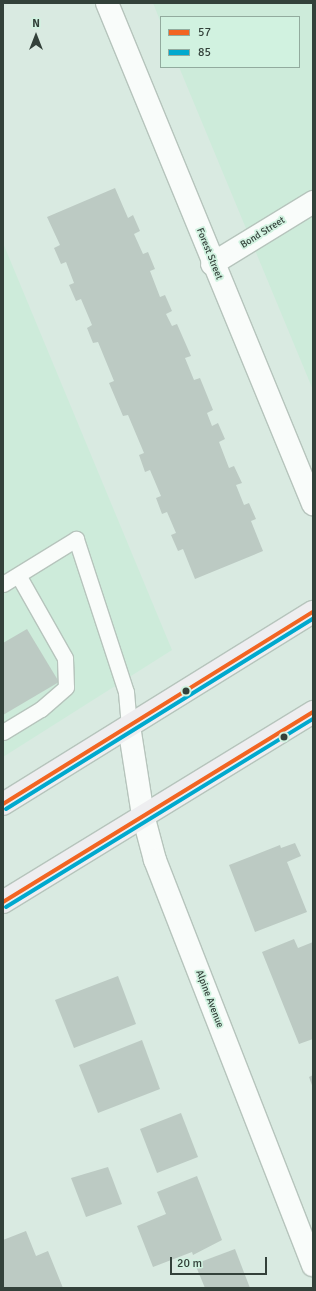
<!DOCTYPE html>
<html>
<head>
<meta charset="utf-8">
<style>
	body { margin:0 }
	#map { position:relative; width:316px; height:1291px; overflow:hidden; background:#d9eae1; font-family:Signika,sans-serif }
	div>[style] { position:absolute }
	.built>* { inset:0; background:#cdebda }
	.building>* { inset:0; background:#bccac3 }
	.roads { filter:drop-shadow(1px 0 #b6c4bc) drop-shadow(-1px 0 #b6c4bc) drop-shadow(0 1px #b6c4bc) drop-shadow(0 -1px #b6c4bc) }
	.lane>* { height:15px; margin:-7.5px; padding:0 7.5px; transform-origin:7.5px; border-radius:7.5px; background:#f9fcfa }
	.street>* { height:22px; margin:-11px; padding:0 11px; transform-origin:11px; border-radius:11px; background:#f9fcfa }
	.primary>* { height:22px; margin:-11px; padding:0 11px; transform-origin:11px; border-radius:11px; background:#eeeef0 }
	.bus-1>* { height:4px; margin:-2px; padding:0 2px; transform-origin:2px; border-radius:2px; background:#f26522 }
	.bus-2>* { height:4px; margin:-2px; padding:0 2px; transform-origin:2px; border-radius:2px; background:#00a9ce }
	.dots>* { width:11px; height:11px; translate:-50% -50%; box-sizing:border-box; border:2px solid #d1f2e0; border-radius:50% }
	span { translate:-50% -50%; white-space:nowrap; text-align:center; line-height:1.15; -webkit-text-stroke:3.5px #d1f2e0; paint-order:stroke }
	.street-label { font-size:10px; color:#33413a }
	.frame { position:absolute; inset:0; border:4px solid #33413a; pointer-events:none }
	.legend { position:absolute; left:160px; top:16px; width:140px; height:52px; box-sizing:border-box; background:#d1f2e0; border:1px solid #92ab9e; margin:0; padding:5px 7px; list-style:none; font-size:12px; color:#33413a }
	.legend li { display:flex; align-items:center; gap:8px; height:20px }
	.legend b { width:20px; border:1px solid #92ab9e }
	.north { position:absolute; left:16px; top:16px; width:40px; height:40px; -webkit-text-stroke:3px #d1f2e0; paint-order:stroke; rotate:0deg; font-size:11px; font-weight:700; line-height:16px; text-align:center; color:#33413a }
	.north::after { content:''; display:block; margin:auto; width:14px; height:18px; background:#33413a; clip-path:polygon(50% 0,100% 100%,50% 72%,0 100%) }
	.scale { position:absolute; left:170px; top:1257px; width:97px; height:18px; box-sizing:border-box; border:2px solid #33413a; border-top:0; padding-left:5px; font-size:12px; line-height:14px; white-space:nowrap; color:#33413a; -webkit-text-stroke:3px #d1f2e0; paint-order:stroke }
</style>
</head>
<body>
<div id="map">
	<div class="built">
		<div style="clip-path:polygon(153px 3px,313px 3px,313px 390px,179px 67px,299px 67px,299px 17px,161px 17px,161px 23px)"></div>
		<div style="clip-path:polygon(3px 243px,172px 650px,3px 757px)"></div>
	</div>
	<div class="building">
		<div style="clip-path:polygon(115px 188px,128px 218px,133px 215px,140px 231px,134px 234px,143px 254px,148px 252px,155px 269px,150px 271px,160px 297px,165px 295px,172px 311px,166px 314px,172px 326px,177px 324px,191px 356px,185px 358px,194px 380px,200px 378px,213px 410px,207px 413px,212px 426px,218px 423px,225px 439px,219px 442px,229px 468px,234px 466px,242px 483px,236px 485px,244px 505px,249px 503px,256px 519px,251px 521px,263px 551px,195px 579px,183px 549px,178px 551px,171px 535px,176px 533px,167px 512px,162px 514px,156px 498px,161px 496px,150px 470px,145px 472px,139px 455px,144px 453px,128px 415px,123px 416px,109px 383px,114px 381px,98px 342px,93px 343px,87px 328px,92px 325px,81px 299px,76px 301px,69px 285px,74px 283px,66px 262px,61px 264px,54px 248px,60px 245px,47px 217px)"></div>
		<div style="clip-path:polygon(27px 629px,59px 682px,3px 715px,3px 643px)"></div>
		<div style="clip-path:polygon(295px 843px,301px 856px,287px 862px,307px 912px,255px 932px,229px 865px,280px 845px,281px 848px)"></div>
		<div style="clip-path:polygon(294px 939px,298px 948px,313px 942px,313px 1039px,299px 1044px,262px 952px)"></div>
		<div style="clip-path:polygon(118px 976px,136px 1024px,74px 1048px,55px 1000px)"></div>
		<div style="clip-path:polygon(142px 1040px,160px 1089px,98px 1113px,79px 1065px)"></div>
		<div style="clip-path:polygon(313px 1075px,313px 1088px,309px 1077px)"></div>
		<div style="clip-path:polygon(181px 1113px,198px 1157px,157px 1173px,140px 1129px)"></div>
		<div style="clip-path:polygon(108px 1167px,122px 1204px,86px 1217px,71px 1178px)"></div>
		<div style="clip-path:polygon(197px 1176px,222px 1240px,193px 1255px,192px 1252px,153px 1267px,137px 1226px,166px 1214px,157px 1192px)"></div>
		<div style="clip-path:polygon(26px 1231px,36px 1256px,48px 1251px,63px 1288px,3px 1288px,3px 1240px)"></div>
		<div style="clip-path:polygon(235px 1249px,250px 1288px,205px 1288px,195px 1264px)"></div>
	</div>
	<div class="roads">
		<div class="lane">
			<div style="left:3px;top:584px;width:86px;rotate:-31.7deg"></div>
			<div style="left:76px;top:539px;width:161px;rotate:71.9deg"></div>
			<div style="left:126px;top:692px;width:34px;rotate:85deg"></div>
			<div style="left:3px;top:732px;width:44px;rotate:-31.2deg"></div>
			<div style="left:41px;top:709px;width:33px;rotate:-41deg"></div>
			<div style="left:66px;top:687px;width:29px;rotate:-92deg"></div>
			<div style="left:65px;top:658px;width:95px;rotate:-119.5deg"></div>
		</div>
		<div class="street">
			<div style="left:107px;top:3px;width:542px;rotate:67.65deg"></div>
			<div style="left:212px;top:264px;width:119px;rotate:-31.5deg"></div>
			<div style="left:129px;top:726px;width:90px;rotate:81.1deg"></div>
			<div style="left:143px;top:815px;width:47px;rotate:75.1deg"></div>
			<div style="left:155px;top:860px;width:435px;rotate:68.7deg"></div>
		</div>
		<div class="primary">
			<div style="left:3px;top:804px;width:365px;rotate:-31.8deg"></div>
			<div style="left:3px;top:902px;width:364px;rotate:-31.5deg"></div>
		</div>
	</div>
	<div class="bus-1">
		<div style="left:3px;top:804px;width:365px;rotate:-31.8deg"></div>
		<div style="left:3px;top:902px;width:364px;rotate:-31.5deg"></div>
	</div>
	<div class="bus-2">
		<div style="left:6px;top:809px;width:361px;rotate:-31.8deg"></div>
		<div style="left:6px;top:907px;width:360px;rotate:-31.5deg"></div>
	</div>
	<div class="dots">
		<div style="left:186px;top:691px;background:#33413a"></div>
		<div style="left:284px;top:737px;background:#33413a"></div>
	</div>
	<div class="street-label">
		<span style="left:263px;top:233px;rotate:-32deg">Bond Street</span>
		<span style="left:209px;top:254px;rotate:68deg">Forest Street</span>
		<span style="left:209px;top:999px;rotate:69deg">Alpine Avenue</span>
	</div>
	<div class="frame"></div>
	<ul class="legend">
	<li><b style="height:5px;background:#f26522"></b>57</li>
	<li><b style="height:5px;background:#00a9ce"></b>85</li>
	</ul>
	<div class="north">N</div>
	<div class="scale">20 m</div>
</div>
</body>
</html>
